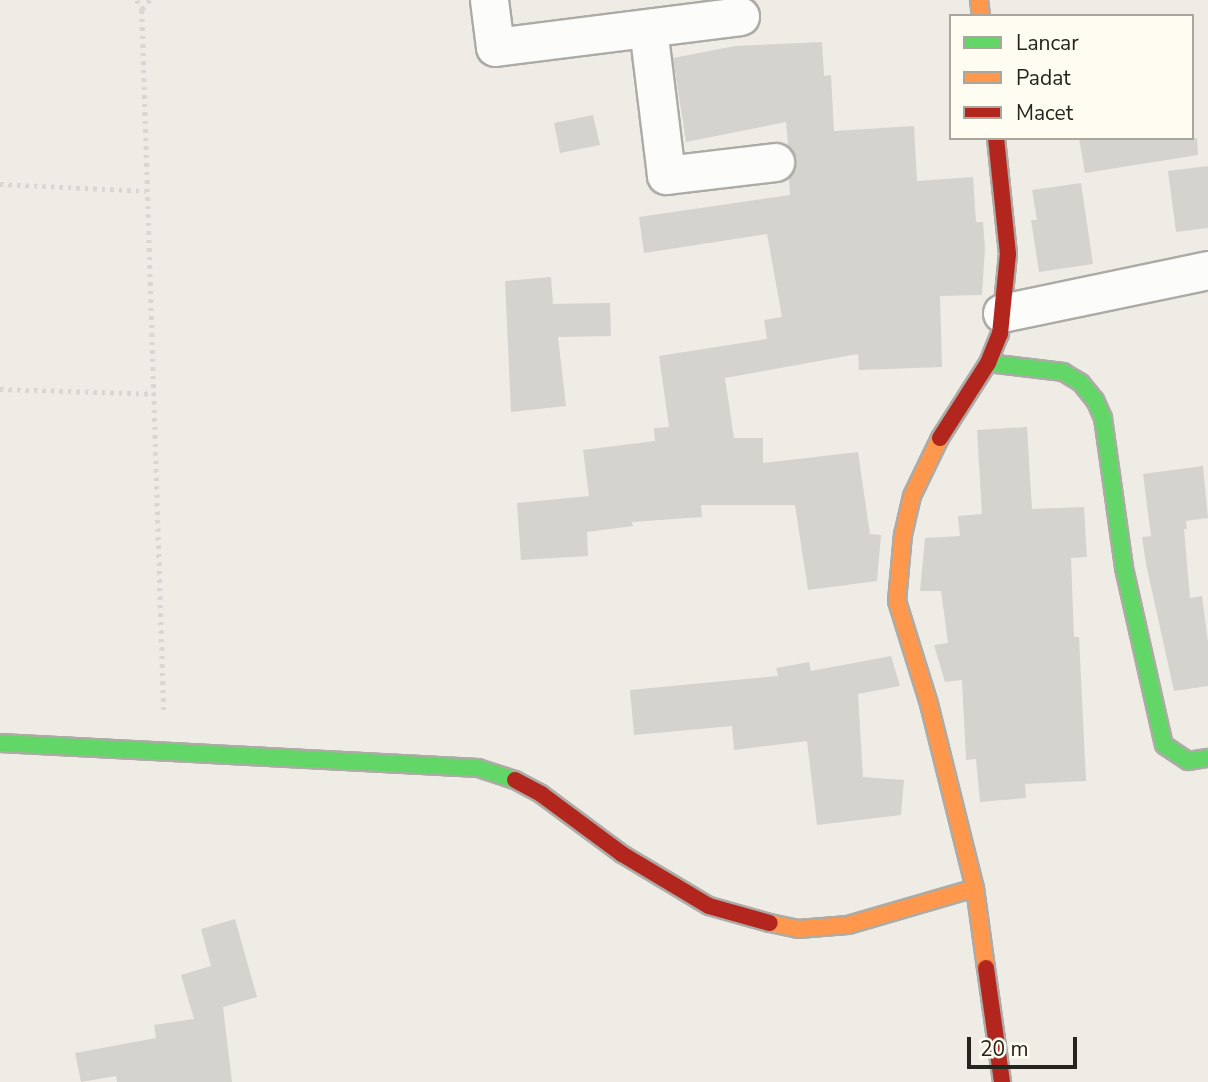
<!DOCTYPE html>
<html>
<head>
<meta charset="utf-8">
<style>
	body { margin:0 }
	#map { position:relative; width:1208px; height:1082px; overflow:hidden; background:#eeece5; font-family:"Nunito Sans",sans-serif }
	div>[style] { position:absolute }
	.building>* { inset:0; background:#d5d3ce }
	.path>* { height:4.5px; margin-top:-2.25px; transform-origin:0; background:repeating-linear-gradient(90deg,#d8d7d5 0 3.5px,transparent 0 8.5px) }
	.roads { filter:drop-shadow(2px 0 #adaba6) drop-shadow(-2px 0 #adaba6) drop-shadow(0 2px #adaba6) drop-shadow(0 -2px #adaba6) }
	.street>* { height:37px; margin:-18.5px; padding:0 18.5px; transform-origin:18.5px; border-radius:18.5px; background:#fcfcfb }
	.fast>* { height:16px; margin:-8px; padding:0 8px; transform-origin:8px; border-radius:8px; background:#63d668 }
	.slow>* { height:16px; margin:-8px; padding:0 8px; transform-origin:8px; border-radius:8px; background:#ff974d }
	.jam>* { height:16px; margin:-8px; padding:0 8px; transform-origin:8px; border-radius:8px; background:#b3261e }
	span { translate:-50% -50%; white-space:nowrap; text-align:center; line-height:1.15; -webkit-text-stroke:6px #fffcf1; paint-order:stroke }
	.legend { position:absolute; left:949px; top:14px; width:245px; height:126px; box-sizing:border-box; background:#fffcf1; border:2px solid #a8a69d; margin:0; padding:9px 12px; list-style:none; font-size:21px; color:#26241f }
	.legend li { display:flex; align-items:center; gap:14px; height:35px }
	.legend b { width:35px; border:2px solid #a8a69d }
	.scale { position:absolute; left:967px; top:1037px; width:110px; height:32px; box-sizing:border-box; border:4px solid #26241f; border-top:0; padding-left:9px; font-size:21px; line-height:24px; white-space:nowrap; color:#26241f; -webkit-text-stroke:5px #fffcf1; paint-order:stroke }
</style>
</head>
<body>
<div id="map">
	<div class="building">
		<div style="clip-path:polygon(822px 42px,824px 76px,831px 75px,834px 131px,914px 126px,917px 181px,973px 177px,976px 222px,983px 222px,985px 248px,982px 295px,940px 296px,942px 367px,859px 370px,858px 354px,725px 378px,734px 438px,763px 438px,763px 463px,858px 452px,870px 534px,881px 535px,877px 581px,808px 590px,795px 505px,701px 505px,702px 517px,632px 522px,633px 526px,587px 532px,588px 556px,521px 560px,517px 503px,589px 496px,583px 450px,655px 441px,654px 428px,669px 427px,659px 356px,767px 339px,764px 320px,782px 317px,767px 234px,644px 253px,639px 217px,790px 195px,789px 177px,794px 170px,796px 159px,788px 146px,786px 122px,686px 142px,673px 58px,735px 46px)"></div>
		<div style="clip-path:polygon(593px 115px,600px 145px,560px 153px,554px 123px)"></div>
		<div style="clip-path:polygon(1079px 138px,1197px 138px,1198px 155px,1085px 173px)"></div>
		<div style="clip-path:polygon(1208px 166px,1208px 228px,1176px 232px,1168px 171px)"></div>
		<div style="clip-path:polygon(1081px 183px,1093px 264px,1039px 272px,1031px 220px,1037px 220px,1032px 190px)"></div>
		<div style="clip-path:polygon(551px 277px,553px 304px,610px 303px,611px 336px,558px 337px,566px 406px,511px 412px,505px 281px)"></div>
		<div style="clip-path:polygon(1027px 427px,1032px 509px,1084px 507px,1087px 557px,1071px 558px,1074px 637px,1079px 637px,1086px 781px,1025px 784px,1026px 798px,980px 802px,976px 759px,966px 760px,962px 680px,945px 682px,934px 645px,948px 643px,941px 591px,920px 591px,925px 538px,960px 536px,958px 516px,982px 514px,977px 430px)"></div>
		<div style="clip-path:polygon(1203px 466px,1208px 518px,1186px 521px,1187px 529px,1184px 529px,1190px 598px,1202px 596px,1208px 642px,1208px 686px,1174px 691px,1146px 564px,1142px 537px,1151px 536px,1143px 474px)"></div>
		<div style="clip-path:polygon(891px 656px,900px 686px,858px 694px,863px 777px,904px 780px,901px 815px,817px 825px,807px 741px,734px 750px,732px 726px,634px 735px,630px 690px,778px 676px,776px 668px,809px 662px,811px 671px)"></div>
		<div style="clip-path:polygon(235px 919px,257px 997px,223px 1007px,232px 1082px,117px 1082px,116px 1076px,81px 1082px,75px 1053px,156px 1038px,154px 1025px,194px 1019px,181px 975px,211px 966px,201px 929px)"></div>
	</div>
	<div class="path">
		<div style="left:137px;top:0;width:11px;rotate:63deg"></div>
		<div style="left:150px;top:0;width:13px;rotate:129deg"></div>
		<div style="left:142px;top:10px;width:703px;rotate:88.21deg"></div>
		<div style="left:0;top:184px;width:146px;rotate:2.7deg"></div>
		<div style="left:0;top:389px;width:155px;rotate:1.8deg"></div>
	</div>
	<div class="roads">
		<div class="street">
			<div style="left:489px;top:0;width:47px;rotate:82.7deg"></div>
			<div style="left:495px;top:47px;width:247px;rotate:-7.2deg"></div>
			<div style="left:648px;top:28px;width:148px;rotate:83deg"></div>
			<div style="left:666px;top:175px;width:110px;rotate:-6.8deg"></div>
			<div style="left:1002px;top:313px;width:210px;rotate:-11.8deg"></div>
		</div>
		<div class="fast">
			<div style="left:988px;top:363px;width:76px;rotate:6.8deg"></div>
			<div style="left:1063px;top:372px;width:21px;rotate:31deg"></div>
			<div style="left:1081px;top:383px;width:22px;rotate:51deg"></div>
			<div style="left:1095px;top:400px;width:20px;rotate:66deg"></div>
			<div style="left:1103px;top:418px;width:151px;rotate:82deg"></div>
			<div style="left:1124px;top:568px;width:181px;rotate:77.3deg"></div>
			<div style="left:1164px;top:745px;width:29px;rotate:34deg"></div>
			<div style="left:1188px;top:761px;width:20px;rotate:-9deg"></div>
			<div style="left:0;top:743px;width:479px;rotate:3deg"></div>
			<div style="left:478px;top:768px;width:39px;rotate:18deg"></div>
		</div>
		<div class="slow">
			<div style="left:979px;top:0;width:16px;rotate:83deg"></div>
			<div style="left:940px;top:438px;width:64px;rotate:115.8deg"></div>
			<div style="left:912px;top:496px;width:39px;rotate:103deg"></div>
			<div style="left:903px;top:534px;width:67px;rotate:95.1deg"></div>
			<div style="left:897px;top:601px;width:108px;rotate:72.7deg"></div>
			<div style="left:929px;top:704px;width:190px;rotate:76deg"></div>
			<div style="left:975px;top:888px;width:81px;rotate:82.2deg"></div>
			<div style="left:770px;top:923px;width:29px;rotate:12deg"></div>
			<div style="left:798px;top:929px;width:50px;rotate:-4.6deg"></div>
			<div style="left:848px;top:925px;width:132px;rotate:-16.2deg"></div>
		</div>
		<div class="jam">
			<div style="left:940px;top:438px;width:89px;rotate:-57.4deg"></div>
			<div style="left:988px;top:363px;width:31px;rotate:-68deg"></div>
			<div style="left:1000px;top:334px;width:80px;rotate:-84.3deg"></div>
			<div style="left:1008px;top:254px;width:117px;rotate:-95.9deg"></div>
			<div style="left:515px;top:780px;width:30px;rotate:28deg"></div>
			<div style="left:541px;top:794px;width:101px;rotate:36.5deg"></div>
			<div style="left:622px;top:854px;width:101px;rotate:30.9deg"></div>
			<div style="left:709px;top:906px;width:63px;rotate:15.6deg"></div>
			<div style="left:986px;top:968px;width:115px;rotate:82deg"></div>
		</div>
	</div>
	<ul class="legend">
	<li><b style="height:9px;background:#63d668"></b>Lancar</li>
	<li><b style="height:9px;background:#ff974d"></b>Padat</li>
	<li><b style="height:9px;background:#b3261e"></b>Macet</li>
	</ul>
	<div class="scale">20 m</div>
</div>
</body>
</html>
